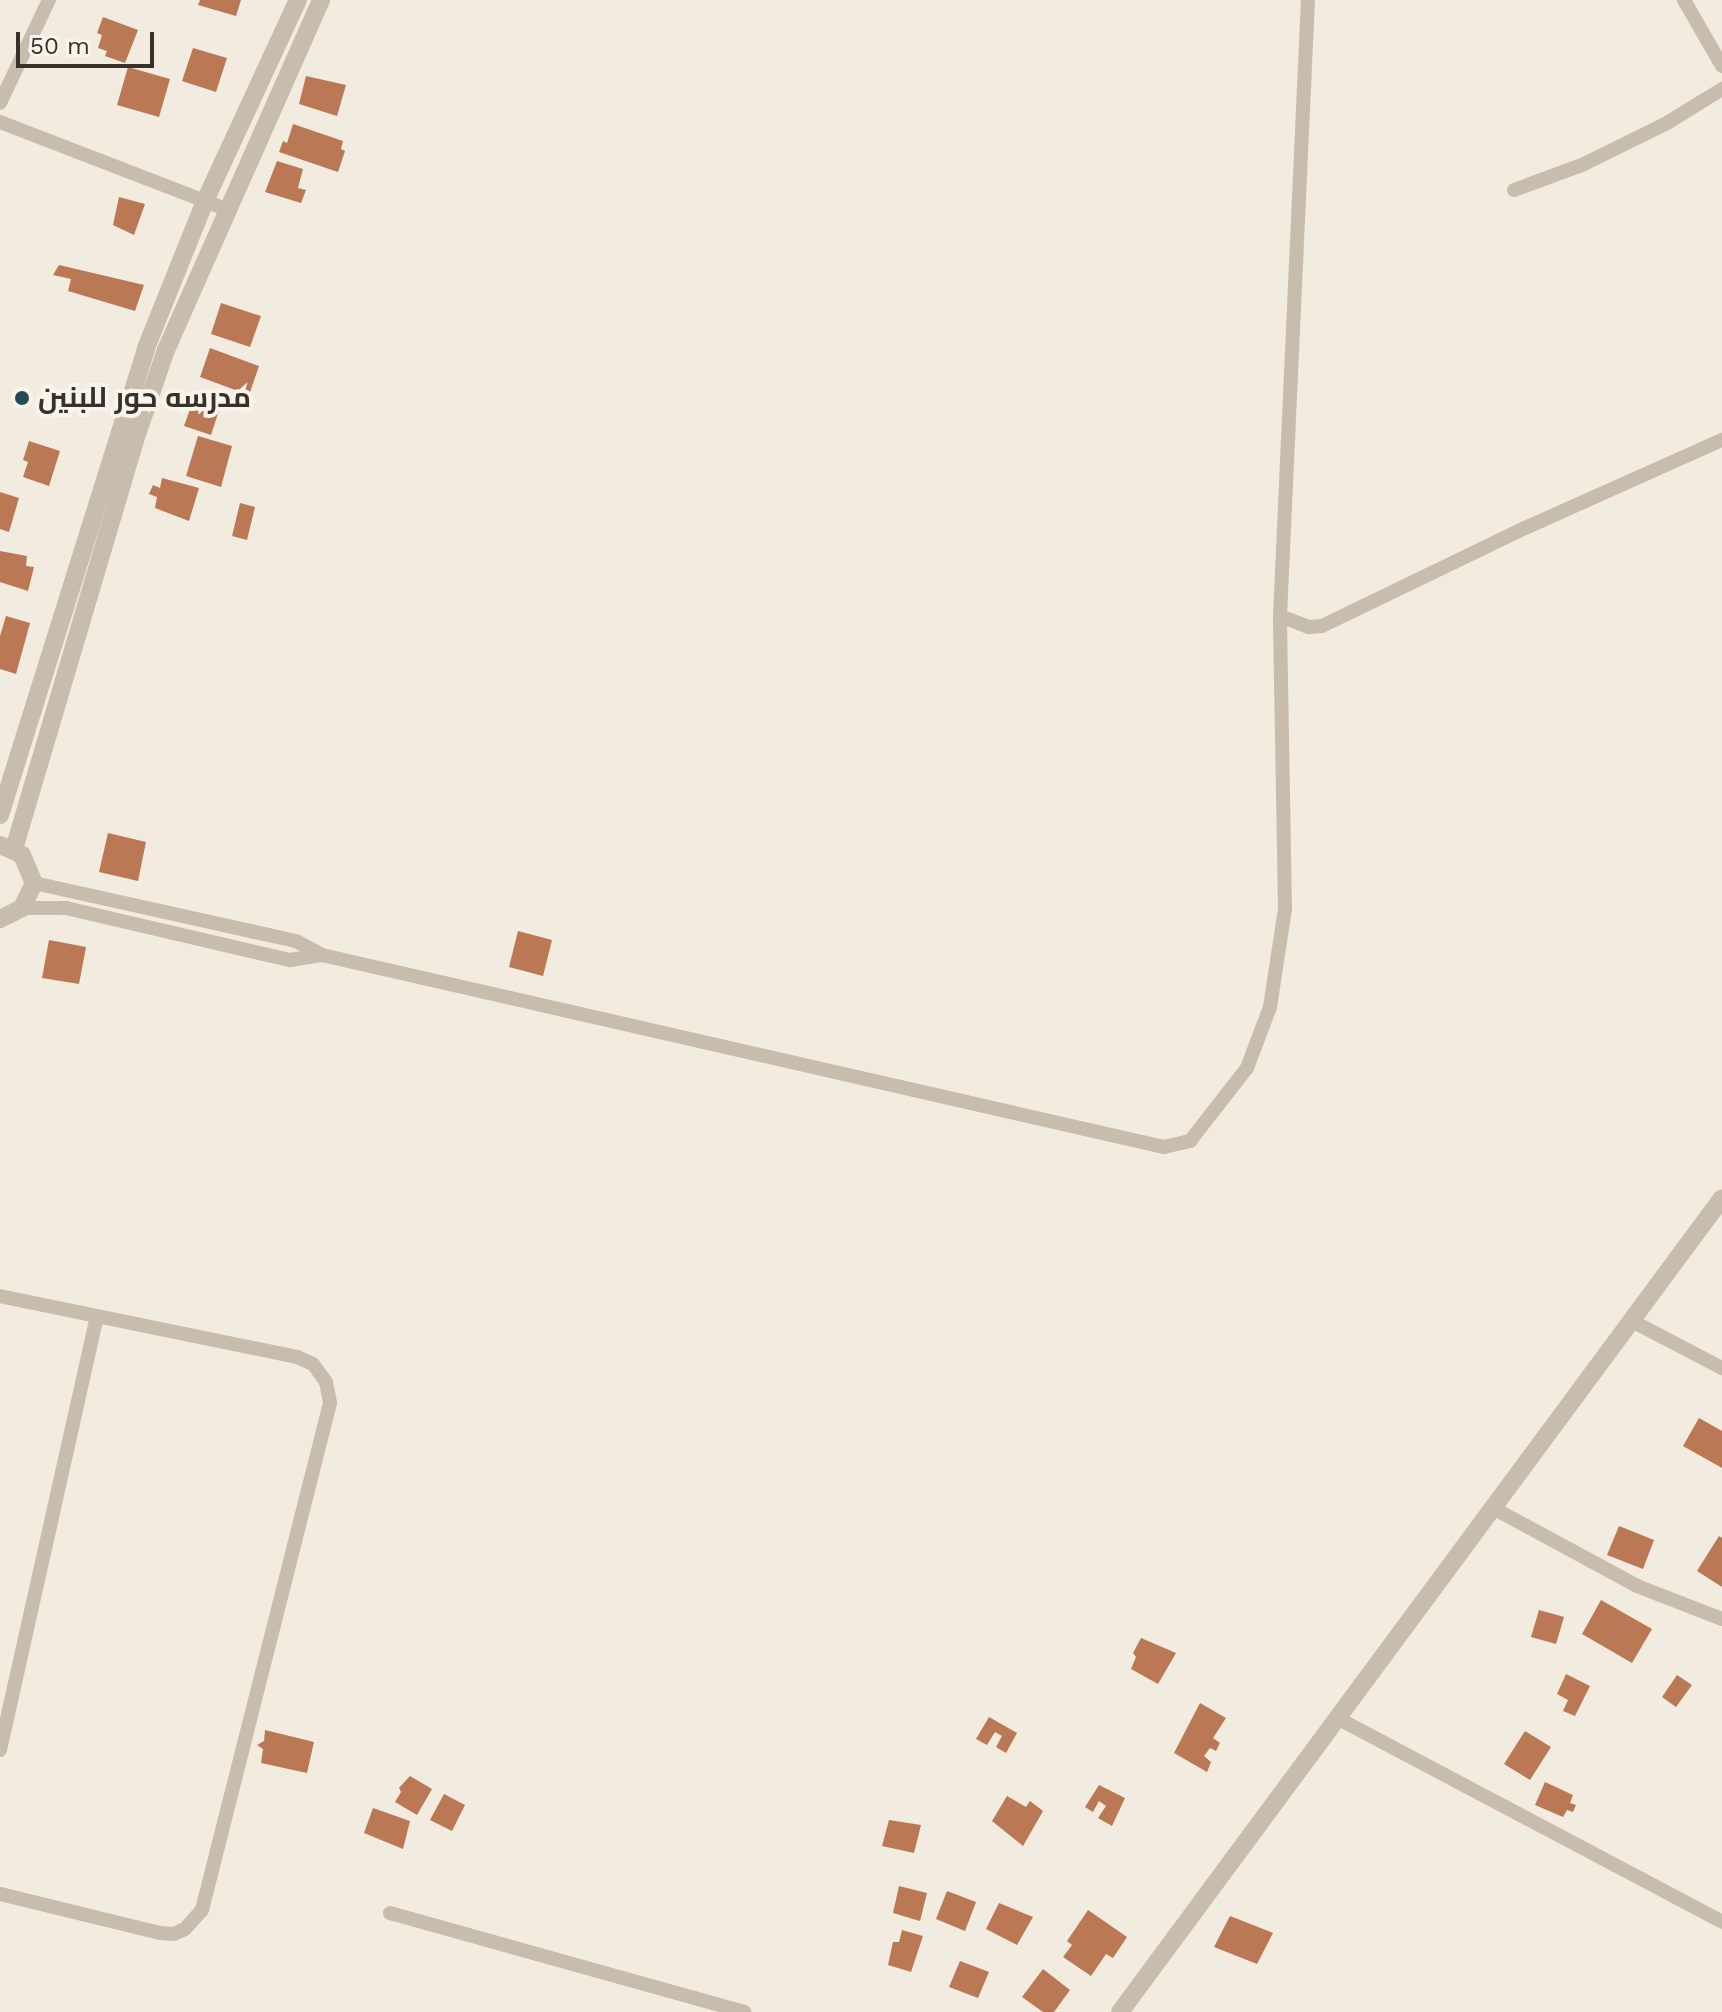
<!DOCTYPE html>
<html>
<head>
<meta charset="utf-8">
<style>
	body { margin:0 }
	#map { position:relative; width:1722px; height:2012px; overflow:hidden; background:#f1ebe0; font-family:"Work Sans",Cairo,sans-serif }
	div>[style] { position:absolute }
	.building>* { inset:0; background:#ba7954 }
	.minor>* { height:14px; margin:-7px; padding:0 7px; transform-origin:7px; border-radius:7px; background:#c8bcad }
	.tertiary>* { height:18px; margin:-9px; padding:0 9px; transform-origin:9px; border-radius:9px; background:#c8bcad }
	.dots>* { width:22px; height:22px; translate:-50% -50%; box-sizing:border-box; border:4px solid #f8f4ec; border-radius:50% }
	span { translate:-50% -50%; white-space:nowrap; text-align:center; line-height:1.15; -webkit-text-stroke:8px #f8f4ec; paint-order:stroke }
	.poi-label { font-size:28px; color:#37302b; font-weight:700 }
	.left { translate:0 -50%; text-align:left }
	.scale { position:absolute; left:16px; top:32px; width:138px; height:36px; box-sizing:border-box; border:4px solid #37302b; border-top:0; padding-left:10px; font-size:24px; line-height:28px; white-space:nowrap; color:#37302b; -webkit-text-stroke:6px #f8f4ec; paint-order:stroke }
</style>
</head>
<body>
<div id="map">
	<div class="building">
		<div style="clip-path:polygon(200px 0,241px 0,236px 16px,198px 5px)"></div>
		<div style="clip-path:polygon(103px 17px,138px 30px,125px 63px,105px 56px,107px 51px,98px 48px,102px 35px,97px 33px)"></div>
		<div style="clip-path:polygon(193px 48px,227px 58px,216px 92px,182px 81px)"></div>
		<div style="clip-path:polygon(128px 67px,170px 79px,159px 117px,117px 105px)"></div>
		<div style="clip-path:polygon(306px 76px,346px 85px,337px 116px,299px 104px)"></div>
		<div style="clip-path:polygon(293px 124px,343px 141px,341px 149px,345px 151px,338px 172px,279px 152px,283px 141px,287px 143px)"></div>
		<div style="clip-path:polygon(277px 161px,303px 169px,298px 188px,306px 190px,301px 203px,265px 192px)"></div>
		<div style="clip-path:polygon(119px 197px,145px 204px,134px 235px,113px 225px)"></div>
		<div style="clip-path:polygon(59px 265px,144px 285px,135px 311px,68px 291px,71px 279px,53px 275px)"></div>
		<div style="clip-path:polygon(221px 303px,261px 316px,250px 347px,211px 334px)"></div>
		<div style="clip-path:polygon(210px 348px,259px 366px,249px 395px,200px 377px)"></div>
		<div style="clip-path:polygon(197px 390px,223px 398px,211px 435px,184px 426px)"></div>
		<div style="clip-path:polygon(198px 436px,232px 446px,221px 487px,186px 476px)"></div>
		<div style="clip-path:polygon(29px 441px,60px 451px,49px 486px,23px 477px,28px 462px,23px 460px)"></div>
		<div style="clip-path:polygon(162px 478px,199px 488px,189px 521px,155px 508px,157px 497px,149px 494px,153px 485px,160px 488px)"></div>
		<div style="clip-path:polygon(0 492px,19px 498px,9px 532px,0 529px)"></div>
		<div style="clip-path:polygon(240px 503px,255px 507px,247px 540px,232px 536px)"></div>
		<div style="clip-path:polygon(0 551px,27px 556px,26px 566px,34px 567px,28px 591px,0 582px)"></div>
		<div style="clip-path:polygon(6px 616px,30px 623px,16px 674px,0 669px,0 636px)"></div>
		<div style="clip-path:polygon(108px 833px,146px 842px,138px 881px,99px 872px)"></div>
		<div style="clip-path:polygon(518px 931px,552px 940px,543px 976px,509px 967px)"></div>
		<div style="clip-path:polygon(49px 940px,86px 947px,79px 984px,42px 978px)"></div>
		<div style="clip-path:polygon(1699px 1418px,1722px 1431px,1722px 1468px,1683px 1446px)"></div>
		<div style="clip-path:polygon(1619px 1526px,1654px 1540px,1643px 1569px,1607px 1555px)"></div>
		<div style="clip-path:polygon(1719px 1536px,1722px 1538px,1722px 1587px,1697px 1571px)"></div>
		<div style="clip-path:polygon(1601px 1600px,1652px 1629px,1632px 1663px,1582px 1634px)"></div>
		<div style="clip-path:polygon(1539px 1610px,1564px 1617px,1556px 1644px,1531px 1637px)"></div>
		<div style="clip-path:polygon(1141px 1638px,1176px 1653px,1158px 1684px,1131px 1669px,1136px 1657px,1133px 1653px)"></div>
		<div style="clip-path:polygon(1566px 1674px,1590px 1686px,1575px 1716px,1563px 1711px,1568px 1700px,1557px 1694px)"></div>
		<div style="clip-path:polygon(1677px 1675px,1692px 1685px,1676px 1707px,1662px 1697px)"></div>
		<div style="clip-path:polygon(1200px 1703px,1226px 1718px,1213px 1738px,1220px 1743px,1216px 1751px,1210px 1748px,1204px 1756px,1211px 1762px,1207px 1772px,1174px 1753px)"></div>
		<div style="clip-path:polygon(989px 1717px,1017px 1733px,1006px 1753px,996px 1747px,1002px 1736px,995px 1732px,987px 1745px,976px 1739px)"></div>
		<div style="clip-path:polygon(265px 1730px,314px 1742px,307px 1773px,261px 1763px,263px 1749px,257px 1745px,264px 1741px)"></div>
		<div style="clip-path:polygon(1525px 1731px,1551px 1747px,1530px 1780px,1504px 1764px)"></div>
		<div style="clip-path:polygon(410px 1776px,432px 1789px,417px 1815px,395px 1802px,401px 1792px,399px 1788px)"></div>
		<div style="clip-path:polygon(1545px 1782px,1573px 1795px,1570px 1803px,1576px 1805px,1573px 1812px,1567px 1810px,1563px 1817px,1535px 1805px)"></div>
		<div style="clip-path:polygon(1099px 1785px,1125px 1798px,1112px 1826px,1098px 1818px,1106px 1806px,1099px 1801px,1093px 1812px,1085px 1807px)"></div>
		<div style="clip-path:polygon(444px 1794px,465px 1805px,452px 1831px,430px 1820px)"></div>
		<div style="clip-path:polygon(1007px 1796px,1026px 1807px,1030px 1801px,1043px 1811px,1023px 1846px,992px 1821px)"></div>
		<div style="clip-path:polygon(373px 1808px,410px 1821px,403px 1849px,364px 1833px)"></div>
		<div style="clip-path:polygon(889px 1820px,921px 1825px,914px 1853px,882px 1846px)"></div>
		<div style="clip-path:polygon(899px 1886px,927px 1893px,920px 1921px,893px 1913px)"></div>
		<div style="clip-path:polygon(947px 1891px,976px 1902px,965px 1931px,936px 1919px)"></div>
		<div style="clip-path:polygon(999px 1903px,1033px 1917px,1017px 1945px,986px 1929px)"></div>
		<div style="clip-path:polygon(1088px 1910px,1127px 1937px,1113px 1958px,1106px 1954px,1091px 1976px,1063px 1957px,1072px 1945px,1067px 1941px)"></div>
		<div style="clip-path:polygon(1230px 1916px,1273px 1933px,1257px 1964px,1214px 1947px)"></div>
		<div style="clip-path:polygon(902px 1930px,923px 1936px,911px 1972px,888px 1965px,893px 1942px,899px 1942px)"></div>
		<div style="clip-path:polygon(960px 1961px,989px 1972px,978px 1998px,949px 1987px)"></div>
		<div style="clip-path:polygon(1043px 1969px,1070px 1990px,1054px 2012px,1043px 2012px,1022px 1997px)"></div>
	</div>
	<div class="minor">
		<div style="left:1684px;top:0;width:76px;rotate:60.1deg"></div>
		<div style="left:0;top:103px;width:114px;rotate:-64.6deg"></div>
		<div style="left:0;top:122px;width:244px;rotate:21.1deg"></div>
		<div style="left:1514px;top:190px;width:72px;rotate:-20.2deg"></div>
		<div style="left:1582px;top:165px;width:95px;rotate:-26.3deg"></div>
		<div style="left:1667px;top:123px;width:65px;rotate:-31.7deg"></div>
		<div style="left:1280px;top:616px;width:31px;rotate:21deg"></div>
		<div style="left:1309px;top:627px;width:13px;rotate:-4deg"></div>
		<div style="left:1322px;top:626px;width:225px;rotate:-25.8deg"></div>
		<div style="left:1525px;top:528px;width:216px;rotate:-24.1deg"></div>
		<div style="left:34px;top:883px;width:268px;rotate:12.5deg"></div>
		<div style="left:296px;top:941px;width:30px;rotate:28deg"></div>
		<div style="left:322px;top:955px;width:864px;rotate:12.85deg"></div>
		<div style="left:1164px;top:1147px;width:27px;rotate:-13deg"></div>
		<div style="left:1190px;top:1141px;width:93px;rotate:-52deg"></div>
		<div style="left:1247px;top:1068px;width:65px;rotate:-69.3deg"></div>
		<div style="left:1270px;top:1007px;width:99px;rotate:-81.3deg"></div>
		<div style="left:1285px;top:909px;width:293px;rotate:-91deg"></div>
		<div style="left:1280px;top:616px;width:617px;rotate:-87.4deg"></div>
		<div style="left:22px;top:908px;width:44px"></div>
		<div style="left:66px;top:908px;width:230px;rotate:13.1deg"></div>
		<div style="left:290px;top:960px;width:32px;rotate:-9deg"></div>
		<div style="left:0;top:1296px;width:303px;rotate:11.6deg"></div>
		<div style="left:297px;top:1357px;width:17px;rotate:24deg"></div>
		<div style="left:313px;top:1364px;width:22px;rotate:54deg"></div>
		<div style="left:326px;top:1382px;width:21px;rotate:79deg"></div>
		<div style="left:330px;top:1403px;width:523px;rotate:104.17deg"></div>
		<div style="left:202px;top:1910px;width:25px;rotate:132deg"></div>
		<div style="left:185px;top:1929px;width:12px;rotate:156deg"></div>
		<div style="left:174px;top:1934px;width:14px;rotate:-176deg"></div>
		<div style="left:160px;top:1933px;width:165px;rotate:-166.3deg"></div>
		<div style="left:1632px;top:1321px;width:102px;rotate:27.6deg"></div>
		<div style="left:1493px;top:1508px;width:164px;rotate:28.4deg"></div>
		<div style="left:1637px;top:1586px;width:91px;rotate:21.2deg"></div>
		<div style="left:1339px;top:1719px;width:433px;rotate:27.9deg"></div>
		<div style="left:0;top:1750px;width:444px;rotate:-77.4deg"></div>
		<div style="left:390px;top:1913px;width:368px;rotate:15.6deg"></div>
	</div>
	<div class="tertiary">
		<div style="left:0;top:815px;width:489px;rotate:-72.6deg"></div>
		<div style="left:146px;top:348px;width:158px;rotate:-68.1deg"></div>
		<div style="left:205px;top:201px;width:221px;rotate:-65.2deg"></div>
		<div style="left:0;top:845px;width:24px;rotate:24deg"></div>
		<div style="left:22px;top:855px;width:30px;rotate:67deg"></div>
		<div style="left:34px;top:883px;width:28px;rotate:116deg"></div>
		<div style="left:22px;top:908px;width:25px;rotate:153deg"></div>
		<div style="left:14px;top:849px;width:427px;rotate:-73.5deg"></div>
		<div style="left:135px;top:440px;width:95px;rotate:-71deg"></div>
		<div style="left:166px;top:350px;width:383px;rotate:-66.1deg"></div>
		<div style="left:1120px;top:2012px;width:1012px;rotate:-53.51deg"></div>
	</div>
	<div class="dots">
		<div style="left:22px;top:398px;background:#244b54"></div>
	</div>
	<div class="poi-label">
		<span class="left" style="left:38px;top:398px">مدرسه حور للبنين</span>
	</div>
	<div class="scale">50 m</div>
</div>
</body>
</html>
